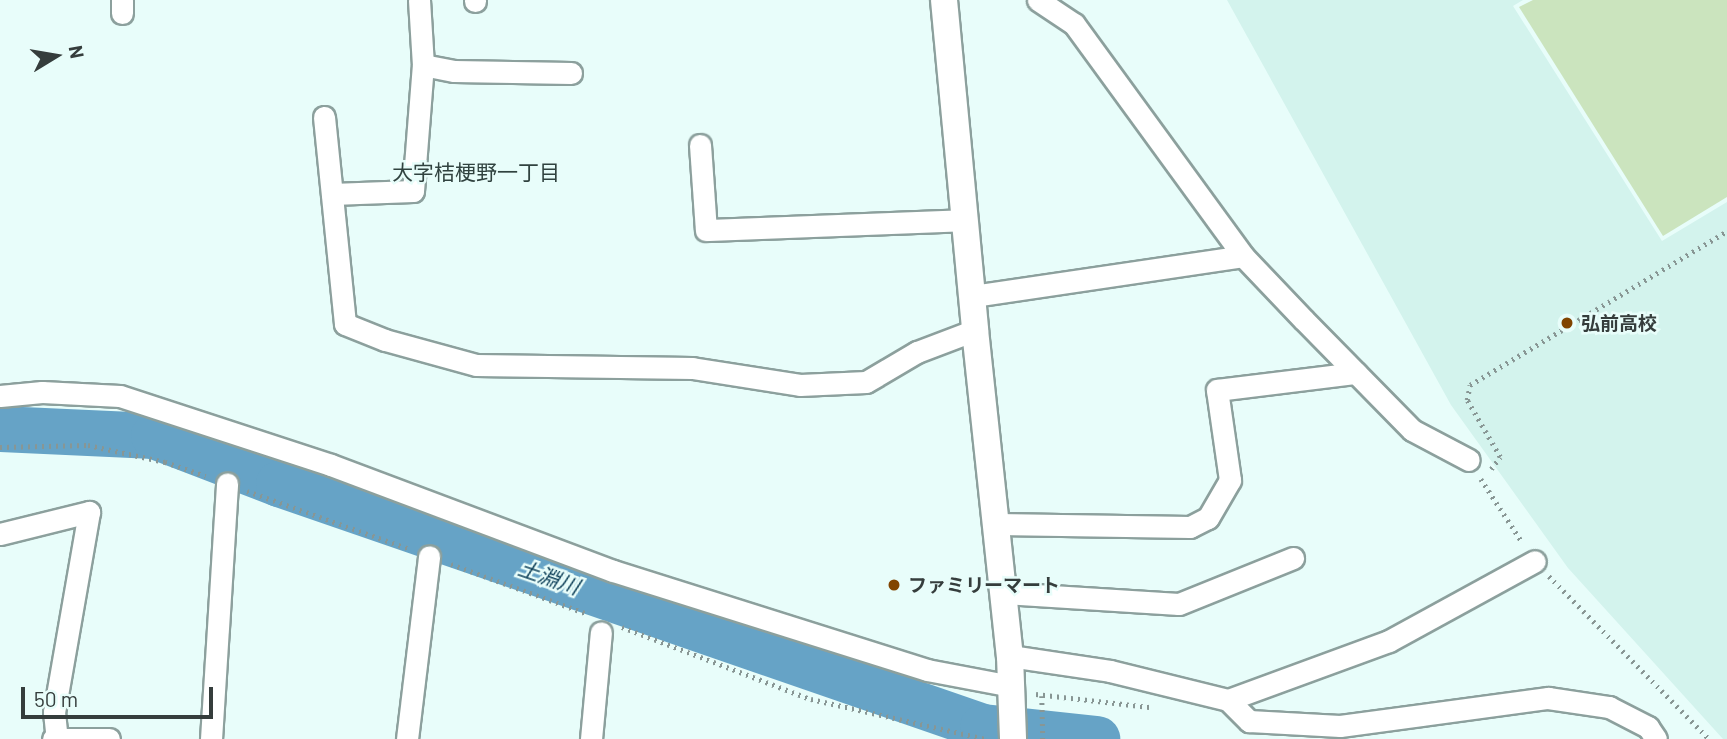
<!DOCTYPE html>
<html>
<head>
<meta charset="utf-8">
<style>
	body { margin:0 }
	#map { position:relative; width:1727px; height:739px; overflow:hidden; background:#e8fdfa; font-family:Barlow,"Noto Sans JP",sans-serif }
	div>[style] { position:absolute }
	.built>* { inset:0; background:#d3f3ed }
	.green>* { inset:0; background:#cbe4be }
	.river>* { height:46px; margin:-23px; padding:0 23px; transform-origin:23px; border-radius:23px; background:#66a3c6 }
	.path>* { height:4.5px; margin-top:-2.25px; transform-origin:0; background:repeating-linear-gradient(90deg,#889694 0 2px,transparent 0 7px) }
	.roads { filter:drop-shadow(2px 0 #8ca09d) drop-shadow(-2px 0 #8ca09d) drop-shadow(0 2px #8ca09d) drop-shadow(0 -2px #8ca09d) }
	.minor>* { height:21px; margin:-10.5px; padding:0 10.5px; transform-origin:10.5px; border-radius:10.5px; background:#fff }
	.tertiary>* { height:26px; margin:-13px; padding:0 13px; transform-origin:13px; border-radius:13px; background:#fff }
	.dots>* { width:19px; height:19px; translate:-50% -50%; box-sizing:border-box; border:4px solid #e8fdfa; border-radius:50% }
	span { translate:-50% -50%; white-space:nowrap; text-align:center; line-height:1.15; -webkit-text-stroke:5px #e8fdfa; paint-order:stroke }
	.poi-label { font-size:19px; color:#353d3c; font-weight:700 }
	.left { translate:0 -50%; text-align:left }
	.neighbourhood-label { font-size:21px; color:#30423f }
	.water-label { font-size:21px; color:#0e4059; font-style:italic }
	.north { position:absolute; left:21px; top:21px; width:70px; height:70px; -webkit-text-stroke:5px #e8fdfa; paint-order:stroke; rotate:79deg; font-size:19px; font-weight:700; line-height:28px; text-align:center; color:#353d3c }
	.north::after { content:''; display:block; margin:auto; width:24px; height:32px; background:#353d3c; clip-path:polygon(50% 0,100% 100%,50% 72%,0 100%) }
	.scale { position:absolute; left:21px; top:687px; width:192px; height:32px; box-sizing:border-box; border:4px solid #353d3c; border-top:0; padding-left:9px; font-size:21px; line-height:24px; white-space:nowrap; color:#353d3c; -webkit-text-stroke:5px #e8fdfa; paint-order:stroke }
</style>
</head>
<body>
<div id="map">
	<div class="built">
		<div style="clip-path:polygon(1227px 0,1523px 0,1513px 6px,1662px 241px,1727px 202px,1727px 739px,1723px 739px,1568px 568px,1451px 405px)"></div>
	</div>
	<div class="green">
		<div style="clip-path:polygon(1533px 0,1727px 0,1727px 197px,1663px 236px,1519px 7px)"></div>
	</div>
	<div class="river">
		<div style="left:0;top:429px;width:154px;rotate:2.6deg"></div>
		<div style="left:154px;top:436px;width:134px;rotate:21deg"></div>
		<div style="left:279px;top:484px;width:745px;rotate:19.04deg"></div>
		<div style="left:983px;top:727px;width:115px;rotate:6deg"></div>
	</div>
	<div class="path">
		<div style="left:0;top:447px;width:88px;rotate:-1.3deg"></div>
		<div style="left:88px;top:445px;width:79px;rotate:12.4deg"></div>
		<div style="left:165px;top:462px;width:43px;rotate:18.9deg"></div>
		<div style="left:1491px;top:469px;width:15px;rotate:-53deg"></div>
		<div style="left:1500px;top:457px;width:66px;rotate:-120.1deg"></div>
		<div style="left:1467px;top:400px;width:15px;rotate:-79deg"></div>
		<div style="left:1470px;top:385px;width:300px;rotate:-30.9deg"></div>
		<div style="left:1481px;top:479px;width:75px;rotate:56.9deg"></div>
		<div style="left:247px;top:491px;width:173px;rotate:19.6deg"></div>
		<div style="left:451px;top:564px;width:146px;rotate:20.1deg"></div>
		<div style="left:1549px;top:576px;width:228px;rotate:45.5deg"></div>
		<div style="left:622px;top:627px;width:202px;rotate:20.9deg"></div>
		<div style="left:811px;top:699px;width:179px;rotate:12.9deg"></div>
		<div style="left:1036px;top:694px;width:114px;rotate:6.6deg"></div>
		<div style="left:1042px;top:696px;width:43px;rotate:88.7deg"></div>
	</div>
	<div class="roads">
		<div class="minor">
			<div style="left:419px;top:0;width:65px;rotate:86.5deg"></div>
			<div style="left:423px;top:65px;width:32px;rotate:11deg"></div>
			<div style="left:454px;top:71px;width:117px;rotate:1deg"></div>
			<div style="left:1038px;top:0;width:43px;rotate:33.7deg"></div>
			<div style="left:1074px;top:24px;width:287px;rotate:53.9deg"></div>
			<div style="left:1243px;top:256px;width:88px;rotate:46.4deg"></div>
			<div style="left:1304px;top:320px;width:154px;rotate:45.5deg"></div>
			<div style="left:1412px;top:430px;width:64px;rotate:27.8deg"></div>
			<div style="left:475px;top:1px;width:1px;rotate:-90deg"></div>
			<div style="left:122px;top:13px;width:13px;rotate:-90deg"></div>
			<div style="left:324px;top:117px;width:208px;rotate:84.2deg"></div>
			<div style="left:345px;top:324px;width:43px;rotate:21.8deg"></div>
			<div style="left:385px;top:340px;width:94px;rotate:15.4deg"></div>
			<div style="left:476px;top:365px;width:216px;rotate:0.8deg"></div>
			<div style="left:692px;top:368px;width:109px;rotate:8.9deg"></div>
			<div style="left:800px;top:385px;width:66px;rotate:-2.6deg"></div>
			<div style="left:866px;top:382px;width:59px;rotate:-30.5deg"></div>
			<div style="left:917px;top:352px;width:62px;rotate:-20.8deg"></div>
			<div style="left:700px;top:145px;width:85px;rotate:86deg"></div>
			<div style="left:706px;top:230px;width:259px;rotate:-2.2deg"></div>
			<div style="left:332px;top:194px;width:81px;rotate:-2.1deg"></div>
			<div style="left:413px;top:191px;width:126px;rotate:-85.5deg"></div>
			<div style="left:973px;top:296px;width:273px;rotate:-8.4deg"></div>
			<div style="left:0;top:396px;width:42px;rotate:-5.4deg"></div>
			<div style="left:42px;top:392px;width:78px;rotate:2.9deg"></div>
			<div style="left:120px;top:396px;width:222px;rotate:18.1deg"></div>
			<div style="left:331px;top:465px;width:301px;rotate:20.6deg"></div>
			<div style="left:613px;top:571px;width:329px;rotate:17.5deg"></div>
			<div style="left:927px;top:670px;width:86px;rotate:10.7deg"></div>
			<div style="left:997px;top:524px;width:193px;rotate:0.9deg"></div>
			<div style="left:1190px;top:527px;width:20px;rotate:-27deg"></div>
			<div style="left:1208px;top:518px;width:44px;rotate:-59.9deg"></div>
			<div style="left:1230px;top:480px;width:91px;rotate:-98.2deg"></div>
			<div style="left:1217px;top:390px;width:140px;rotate:-7deg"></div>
			<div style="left:0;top:534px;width:92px;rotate:-13.9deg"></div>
			<div style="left:89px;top:512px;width:203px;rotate:99.9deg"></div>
			<div style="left:54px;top:712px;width:27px;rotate:84deg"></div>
			<div style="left:1004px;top:593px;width:175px;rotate:3.6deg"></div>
			<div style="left:1179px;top:604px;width:123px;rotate:-22deg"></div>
			<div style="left:1010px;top:656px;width:101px;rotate:8.5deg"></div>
			<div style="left:1110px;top:671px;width:122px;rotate:13.8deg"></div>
			<div style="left:1228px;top:700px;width:30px;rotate:45deg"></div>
			<div style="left:1249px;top:721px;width:91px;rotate:3.1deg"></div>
			<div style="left:1340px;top:726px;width:210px;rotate:-7.7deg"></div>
			<div style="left:1548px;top:698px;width:62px;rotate:8.4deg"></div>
			<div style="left:1609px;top:707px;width:44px;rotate:27.1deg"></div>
			<div style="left:1648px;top:727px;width:14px;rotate:56deg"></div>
			<div style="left:1228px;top:700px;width:171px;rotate:-20.1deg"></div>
			<div style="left:1389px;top:641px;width:166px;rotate:-28.7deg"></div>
			<div style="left:53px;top:739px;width:56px"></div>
			<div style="left:211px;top:739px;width:256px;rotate:-86.4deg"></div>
			<div style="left:407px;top:739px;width:184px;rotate:-83.1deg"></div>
			<div style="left:591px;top:739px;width:107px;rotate:-84.7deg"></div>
		</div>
		<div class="tertiary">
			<div style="left:944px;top:0;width:331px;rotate:84.6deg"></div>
			<div style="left:975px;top:330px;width:328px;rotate:83.9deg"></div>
			<div style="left:1010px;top:656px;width:83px;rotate:87.9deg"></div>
		</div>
	</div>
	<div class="dots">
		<div style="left:1567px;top:323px;background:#814400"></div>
		<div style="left:894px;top:585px;background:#814400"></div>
	</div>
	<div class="poi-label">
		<span class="left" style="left:1581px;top:323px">弘前高校</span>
		<span class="left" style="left:908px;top:585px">ファミリーマート</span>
	</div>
	<div class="neighbourhood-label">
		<span style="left:476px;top:172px">大字桔梗野一丁目</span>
	</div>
	<div class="water-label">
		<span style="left:549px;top:577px;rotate:19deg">土淵川</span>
	</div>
	<div class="north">N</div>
	<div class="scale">50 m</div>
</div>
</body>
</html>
